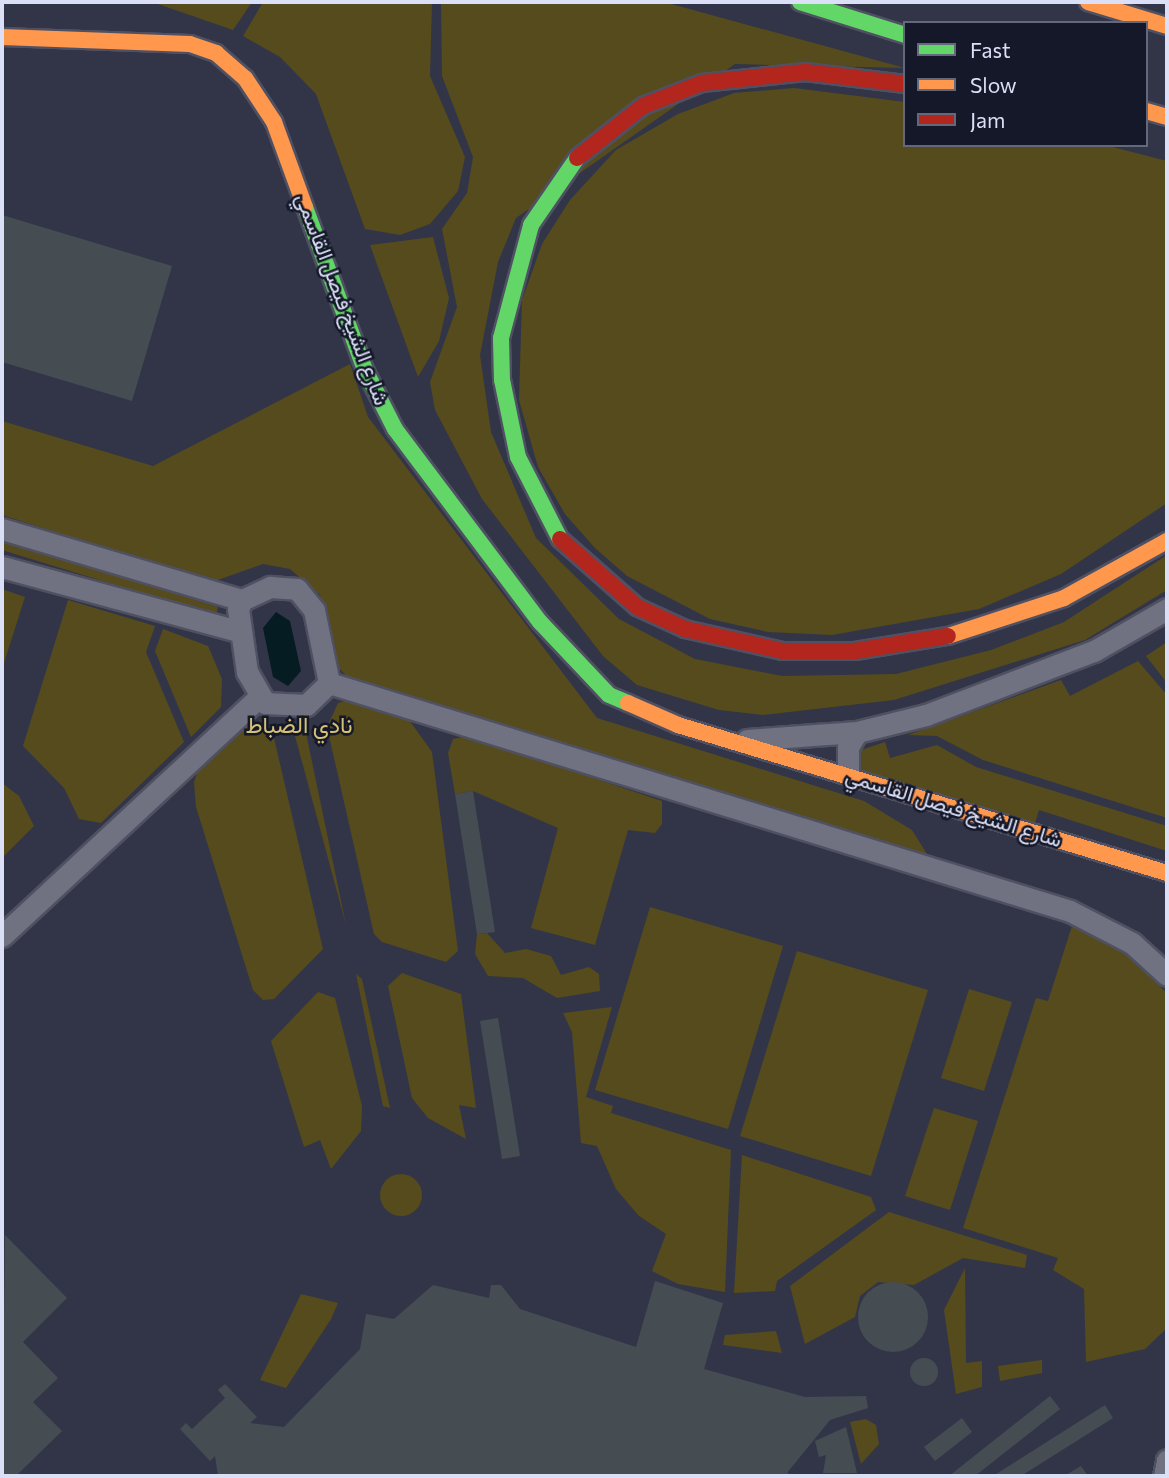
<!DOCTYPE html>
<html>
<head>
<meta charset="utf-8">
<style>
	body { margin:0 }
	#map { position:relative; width:1169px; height:1478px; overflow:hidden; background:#323548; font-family:Commissioner,Vazirmatn,sans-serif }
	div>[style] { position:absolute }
	.green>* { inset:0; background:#564b1c }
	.round { border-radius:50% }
	.water>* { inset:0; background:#061c23 }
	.building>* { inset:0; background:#454d53 }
	.roads { filter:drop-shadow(2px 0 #4f5162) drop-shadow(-2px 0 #4f5162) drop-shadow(0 2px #4f5162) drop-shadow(0 -2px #4f5162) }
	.street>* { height:21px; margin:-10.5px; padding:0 10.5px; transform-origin:10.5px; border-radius:10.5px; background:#707281 }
	.fast>* { height:16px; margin:-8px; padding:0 8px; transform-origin:8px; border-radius:8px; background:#63d668 }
	.slow>* { height:16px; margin:-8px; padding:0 8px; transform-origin:8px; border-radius:8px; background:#ff974d }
	.jam>* { height:16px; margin:-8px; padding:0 8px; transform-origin:8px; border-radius:8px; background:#b3261e }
	span { translate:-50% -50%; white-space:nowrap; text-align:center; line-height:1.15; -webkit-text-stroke:5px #151828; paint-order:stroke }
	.street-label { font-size:21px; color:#dbe0f7 }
	.neighbourhood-label { font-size:23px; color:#d5c275 }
	.frame { position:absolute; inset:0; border:4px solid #dbe0f7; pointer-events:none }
	.legend { position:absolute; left:903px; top:21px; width:245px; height:126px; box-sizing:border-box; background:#151828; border:2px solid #64687b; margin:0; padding:9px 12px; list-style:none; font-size:21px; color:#dbe0f7 }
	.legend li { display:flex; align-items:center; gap:14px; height:35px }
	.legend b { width:35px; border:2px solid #64687b }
</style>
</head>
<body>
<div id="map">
	<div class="green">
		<div style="clip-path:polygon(152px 2px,252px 2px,233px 30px)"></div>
		<div style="clip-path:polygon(263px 2px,432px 2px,430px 76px,465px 157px,458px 191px,430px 224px,400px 235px,365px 229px,316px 94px,280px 57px,243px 36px)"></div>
		<div style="clip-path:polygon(441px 2px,664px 2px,905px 68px,735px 64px,516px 218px,498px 262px,480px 355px,491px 432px,536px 538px,619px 619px,695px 659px,782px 676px,896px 674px,991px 650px,1064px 622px,1167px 555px,1167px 590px,1085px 640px,894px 700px,763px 715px,719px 710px,637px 685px,603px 656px,482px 499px,435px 410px,430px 382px,457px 307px,442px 229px,467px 193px,473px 157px,442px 76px)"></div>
		<div style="clip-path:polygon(794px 88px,905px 102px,905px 145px,1105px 145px,1167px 161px,1167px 503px,1061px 574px,979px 609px,832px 635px,768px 632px,710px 619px,627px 576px,595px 548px,565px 514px,538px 467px,519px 400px,522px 300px,542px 244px,570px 200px,616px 150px,678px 114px,734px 93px)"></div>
		<div style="clip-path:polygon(433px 237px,449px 298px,439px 341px,418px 377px,370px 245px)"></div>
		<div style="clip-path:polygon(350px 364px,368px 417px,597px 718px,864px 801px,912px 830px,930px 859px,353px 683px,336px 665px,320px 595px,290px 569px,263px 564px,212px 582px,2px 515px,2px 421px,153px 466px)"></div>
		<div style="clip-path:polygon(2px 540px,218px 607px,216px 616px,2px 550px)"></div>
		<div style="clip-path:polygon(2px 589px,25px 597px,2px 669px)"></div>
		<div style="clip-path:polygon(68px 600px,155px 626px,146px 652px,184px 742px,101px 823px,79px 819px,64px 788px,23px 746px)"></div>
		<div style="clip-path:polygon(163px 629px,208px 646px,222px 679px,221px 707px,191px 737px,155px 651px)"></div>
		<div style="clip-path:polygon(1167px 642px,1167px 683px,1146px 656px)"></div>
		<div style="clip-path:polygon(1138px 661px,1167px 695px,1167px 818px,983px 760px,937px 736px,908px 735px,1061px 680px,1070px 696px)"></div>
		<div style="clip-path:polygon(349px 700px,407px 717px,432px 752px,458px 951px,446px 962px,382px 942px,374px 934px,327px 727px,338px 703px)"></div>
		<div style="clip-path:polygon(251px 722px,274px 738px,323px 949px,274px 999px,263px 1000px,253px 990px,196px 807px,194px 782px,201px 762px)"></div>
		<div style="clip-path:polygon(300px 731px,306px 733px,346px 925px,295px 736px)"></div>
		<div style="clip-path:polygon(468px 736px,662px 801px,662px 824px,655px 833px,628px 830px,595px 945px,531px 928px,558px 828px,473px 791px,455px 794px,448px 753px,453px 739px)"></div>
		<div style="clip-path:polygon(885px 742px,890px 758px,937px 745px,976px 767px,1167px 826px,1167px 851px,1039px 810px,1034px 826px,859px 770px,858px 751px)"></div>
		<div style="clip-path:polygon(2px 783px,19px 796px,34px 826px,2px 858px)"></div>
		<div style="clip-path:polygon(650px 907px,783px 946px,728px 1129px,595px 1090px)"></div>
		<div style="clip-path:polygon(1072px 926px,1121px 950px,1167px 993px,1167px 1328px,1145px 1349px,1086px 1362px,1084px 1289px,1053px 1270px,1058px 1258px,963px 1228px,1036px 998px,1048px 1001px)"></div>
		<div style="clip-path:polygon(487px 933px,505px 953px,526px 949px,551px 956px,561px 975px,589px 967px,599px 974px,600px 991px,557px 998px,523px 978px,488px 976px,475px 954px,477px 934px)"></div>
		<div style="clip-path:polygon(797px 951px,928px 990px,871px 1176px,740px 1136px)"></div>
		<div style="clip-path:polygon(402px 973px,461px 994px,476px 1108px,459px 1105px,466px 1139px,428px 1118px,412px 1098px,388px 986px)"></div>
		<div style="clip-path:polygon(356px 974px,362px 979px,390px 1108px,383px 1106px)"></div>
		<div style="clip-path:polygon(969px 989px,1012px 1002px,984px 1091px,941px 1078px)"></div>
		<div style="clip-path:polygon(318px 992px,335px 998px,362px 1106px,361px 1131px,331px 1169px,320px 1140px,304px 1147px,271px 1041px)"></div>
		<div style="clip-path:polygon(612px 1007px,586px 1097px,613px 1106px,611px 1113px,731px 1150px,725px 1292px,678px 1284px,652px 1271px,666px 1234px,639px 1216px,616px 1189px,597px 1146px,581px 1143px,572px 1032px,563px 1013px)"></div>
		<div style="clip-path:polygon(934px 1108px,978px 1121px,950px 1210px,905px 1196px)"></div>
		<div style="clip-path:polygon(742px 1155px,871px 1197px,876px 1210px,777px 1281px,775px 1291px,734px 1293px)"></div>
		<div class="round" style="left:380px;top:1174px;width:42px;height:42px"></div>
		<div style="clip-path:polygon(889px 1212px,1027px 1255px,1025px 1268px,963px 1258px,914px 1285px,878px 1282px,860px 1296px,855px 1317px,805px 1344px,790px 1286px)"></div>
		<div style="clip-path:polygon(965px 1268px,966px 1363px,982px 1361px,982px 1387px,956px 1394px,944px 1310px)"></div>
		<div style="clip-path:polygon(301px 1294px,338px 1303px,331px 1319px,286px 1388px,260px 1380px)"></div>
		<div style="clip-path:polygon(776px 1331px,782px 1353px,723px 1345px,725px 1335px)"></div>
		<div style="clip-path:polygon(1042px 1360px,1042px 1373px,1000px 1381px,998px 1366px)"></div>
		<div style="clip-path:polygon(866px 1419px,876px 1425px,879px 1444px,861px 1464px,850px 1422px)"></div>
	</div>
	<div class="water">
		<div style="clip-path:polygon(276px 612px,290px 621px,301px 671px,288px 686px,273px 677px,263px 628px)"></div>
	</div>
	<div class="building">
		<div style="clip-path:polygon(2px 215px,172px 266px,132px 401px,2px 362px)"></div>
		<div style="clip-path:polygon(473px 791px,495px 932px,477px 934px,455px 794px)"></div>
		<div style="clip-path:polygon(498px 1018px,520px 1156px,502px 1159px,480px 1021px)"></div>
		<div style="clip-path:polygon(5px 1235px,67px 1298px,23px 1342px,58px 1378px,33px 1402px,62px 1431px,16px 1476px,2px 1476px)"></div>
		<div style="clip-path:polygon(655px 1281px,723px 1303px,704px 1369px,805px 1397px,866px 1396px,868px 1408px,830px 1420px,787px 1473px,796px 1476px,218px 1476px,215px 1456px,210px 1461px,180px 1429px,186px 1423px,192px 1429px,225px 1398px,218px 1390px,225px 1384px,257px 1417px,250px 1423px,284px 1427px,360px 1349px,366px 1314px,394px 1319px,433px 1285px,489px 1298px,491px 1285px,501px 1285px,520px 1309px,636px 1347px)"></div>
		<div class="round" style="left:858px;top:1282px;width:70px;height:70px"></div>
		<div class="round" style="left:910px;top:1358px;width:28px;height:28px"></div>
		<div style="clip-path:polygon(1050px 1396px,1060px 1409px,975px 1476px,949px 1476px)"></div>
		<div style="clip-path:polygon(1105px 1405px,1113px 1418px,1021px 1476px,993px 1476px)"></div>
		<div style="clip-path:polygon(962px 1418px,972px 1432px,935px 1461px,924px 1447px)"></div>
		<div style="clip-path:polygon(846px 1427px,857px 1473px,823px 1473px,826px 1455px,819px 1457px,815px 1441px)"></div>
		<div style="clip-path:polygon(1081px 1466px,1088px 1476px,1064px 1476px)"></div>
	</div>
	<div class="roads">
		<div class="street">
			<div style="left:2px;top:529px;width:250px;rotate:16.5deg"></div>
			<div style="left:2px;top:567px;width:245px;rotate:15.2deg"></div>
			<div style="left:270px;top:587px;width:27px;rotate:4deg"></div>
			<div style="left:297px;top:589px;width:27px;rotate:51deg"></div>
			<div style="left:314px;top:610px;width:75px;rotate:78.4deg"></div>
			<div style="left:329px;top:683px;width:32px;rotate:136deg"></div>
			<div style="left:306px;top:705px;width:41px;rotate:-177.2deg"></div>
			<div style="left:265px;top:703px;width:36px;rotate:-120deg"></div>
			<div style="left:247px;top:672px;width:64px;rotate:-98.1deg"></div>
			<div style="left:238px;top:609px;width:10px;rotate:-66deg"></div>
			<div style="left:242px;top:600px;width:31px;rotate:-25deg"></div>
			<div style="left:329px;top:683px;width:775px;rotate:17.1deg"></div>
			<div style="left:1070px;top:911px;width:70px;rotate:27.3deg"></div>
			<div style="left:1132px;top:943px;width:47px;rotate:42.4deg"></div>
			<div style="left:747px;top:740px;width:110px;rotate:-4.2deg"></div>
			<div style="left:857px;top:732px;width:71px;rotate:-13.8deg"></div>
			<div style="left:926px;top:715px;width:180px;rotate:-20.9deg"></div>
			<div style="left:1094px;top:651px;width:84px;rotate:-29.9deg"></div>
			<div style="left:848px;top:774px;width:27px;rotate:-90deg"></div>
			<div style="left:848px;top:747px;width:17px;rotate:-59deg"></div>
			<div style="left:2px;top:936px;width:351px;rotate:-42.9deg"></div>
			<div style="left:1164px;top:1476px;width:16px;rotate:-79deg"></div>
		</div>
		<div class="fast">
			<div style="left:800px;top:2px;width:110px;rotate:17.4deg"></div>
			<div style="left:305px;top:207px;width:174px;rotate:69.8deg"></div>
			<div style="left:365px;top:370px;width:66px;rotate:63deg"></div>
			<div style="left:395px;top:429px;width:241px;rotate:53.1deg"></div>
			<div style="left:540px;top:622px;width:100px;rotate:46.6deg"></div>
			<div style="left:609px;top:695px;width:21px;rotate:23deg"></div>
			<div style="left:560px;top:539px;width:92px;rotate:-117.1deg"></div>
			<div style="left:518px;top:457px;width:79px;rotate:-101.7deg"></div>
			<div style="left:502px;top:380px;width:42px;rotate:-91.4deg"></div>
			<div style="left:501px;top:338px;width:117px;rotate:-75.1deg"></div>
			<div style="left:531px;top:225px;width:81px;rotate:-55.5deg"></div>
		</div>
		<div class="slow">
			<div style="left:1088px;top:2px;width:83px;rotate:16.9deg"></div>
			<div style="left:2px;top:37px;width:188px;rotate:2.1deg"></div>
			<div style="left:190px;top:44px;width:28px;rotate:19deg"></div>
			<div style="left:216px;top:53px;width:38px;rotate:41deg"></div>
			<div style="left:245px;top:78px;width:53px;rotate:56.6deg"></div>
			<div style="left:274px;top:122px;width:90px;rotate:70deg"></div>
			<div style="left:1146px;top:111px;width:22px;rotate:16deg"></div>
			<div style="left:948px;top:636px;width:122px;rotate:-18.1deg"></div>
			<div style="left:1064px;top:598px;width:118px;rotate:-29deg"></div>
			<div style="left:628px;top:703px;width:55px;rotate:23.7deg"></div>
			<div style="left:678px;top:725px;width:511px;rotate:16.84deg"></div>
		</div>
		<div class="jam">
			<div style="left:577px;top:158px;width:84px;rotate:-38.2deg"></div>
			<div style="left:643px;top:106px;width:63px;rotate:-21.3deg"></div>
			<div style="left:702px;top:83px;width:104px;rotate:-6.1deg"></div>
			<div style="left:805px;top:72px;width:101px;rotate:6.8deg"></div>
			<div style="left:560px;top:539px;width:103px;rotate:41.4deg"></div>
			<div style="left:637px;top:607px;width:53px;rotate:24.6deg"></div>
			<div style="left:685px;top:629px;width:100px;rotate:12.7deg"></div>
			<div style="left:783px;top:651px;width:72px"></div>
			<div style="left:855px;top:651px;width:94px;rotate:-9.2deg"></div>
		</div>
	</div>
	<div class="street-label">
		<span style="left:343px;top:299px;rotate:69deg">شارع الشيخ فيصل القاسمي</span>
		<span style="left:954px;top:807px;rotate:17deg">شارع الشيخ فيصل القاسمي</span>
	</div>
	<div class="neighbourhood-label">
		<span style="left:299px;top:724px">نادي الضباط</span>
	</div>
	<div class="frame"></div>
	<ul class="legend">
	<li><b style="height:9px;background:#63d668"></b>Fast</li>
	<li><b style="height:9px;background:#ff974d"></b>Slow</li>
	<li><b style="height:9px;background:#b3261e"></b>Jam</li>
	</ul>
</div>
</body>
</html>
